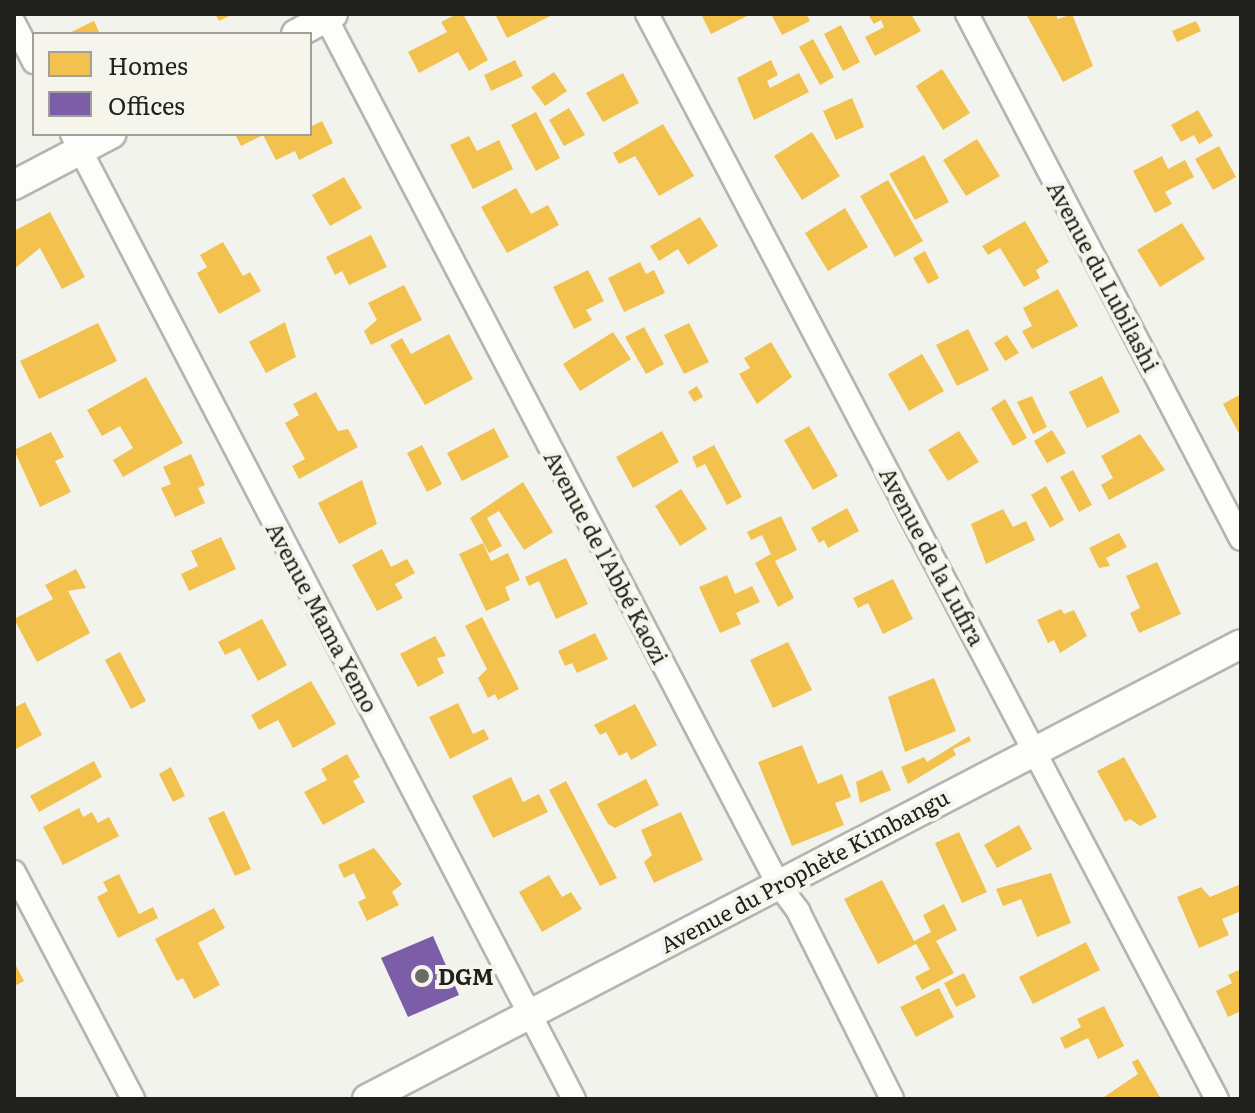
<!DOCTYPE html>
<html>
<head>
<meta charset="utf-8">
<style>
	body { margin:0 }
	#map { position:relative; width:1255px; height:1113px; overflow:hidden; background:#f3f3ee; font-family:Literata,serif }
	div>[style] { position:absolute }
	.homes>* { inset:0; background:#f2c14e }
	.offices>* { inset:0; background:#7b5ea7 }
	.roads { filter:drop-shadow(2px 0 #b4b4b0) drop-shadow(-2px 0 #b4b4b0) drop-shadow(0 2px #b4b4b0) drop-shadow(0 -2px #b4b4b0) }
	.minor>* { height:22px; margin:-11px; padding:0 11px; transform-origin:11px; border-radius:11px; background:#fdfdfc }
	.tertiary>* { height:28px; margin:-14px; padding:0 14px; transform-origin:14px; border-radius:14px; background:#fdfdfc }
	.dots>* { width:22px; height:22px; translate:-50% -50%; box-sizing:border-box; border:4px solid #f6f5eb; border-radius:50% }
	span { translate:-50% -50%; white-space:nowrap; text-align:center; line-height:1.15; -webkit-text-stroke:8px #f6f5eb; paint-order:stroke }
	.street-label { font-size:22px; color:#20201c }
	.poi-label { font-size:22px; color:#20201c; font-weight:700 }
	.left { translate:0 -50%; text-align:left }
	.frame { position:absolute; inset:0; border:16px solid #20201c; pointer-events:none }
	.legend { position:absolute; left:32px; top:32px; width:280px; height:104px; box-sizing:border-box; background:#f6f5eb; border:2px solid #a0a098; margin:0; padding:10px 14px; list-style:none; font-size:24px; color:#20201c }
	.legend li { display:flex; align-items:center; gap:16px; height:40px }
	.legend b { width:40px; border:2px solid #a0a098 }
</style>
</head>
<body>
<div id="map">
	<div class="homes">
		<div style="clip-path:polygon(215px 14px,233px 14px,219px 21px)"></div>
		<div style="clip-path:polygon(457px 14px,463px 14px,488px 60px,469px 71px,458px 52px,419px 73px,408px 52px,447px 32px,441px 22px)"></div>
		<div style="clip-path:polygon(495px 14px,554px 14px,507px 38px)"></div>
		<div style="clip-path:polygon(701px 14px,751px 14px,711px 34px)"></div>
		<div style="clip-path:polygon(771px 14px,806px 14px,810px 21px,782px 35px)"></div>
		<div style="clip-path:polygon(868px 14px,911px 14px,921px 31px,875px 56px,865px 37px,884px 27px,881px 20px,874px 24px)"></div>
		<div style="clip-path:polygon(1026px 14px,1055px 14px,1058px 19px,1072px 14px,1093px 66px,1063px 82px)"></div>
		<div style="clip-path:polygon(94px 21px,100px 34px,67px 34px)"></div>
		<div style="clip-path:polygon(1196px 21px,1201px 31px,1177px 42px,1172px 31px)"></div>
		<div style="clip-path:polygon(841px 25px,860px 62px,843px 71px,824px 34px)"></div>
		<div style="clip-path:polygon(813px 39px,834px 77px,820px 85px,799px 47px)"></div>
		<div style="clip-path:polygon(515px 60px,523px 76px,491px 91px,484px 75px)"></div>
		<div style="clip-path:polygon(771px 60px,778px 75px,767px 81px,770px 88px,799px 73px,809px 92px,754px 120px,737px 78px)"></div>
		<div style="clip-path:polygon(942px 69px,970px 113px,943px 130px,916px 86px)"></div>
		<div style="clip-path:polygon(554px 72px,567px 91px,545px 106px,531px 87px)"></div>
		<div style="clip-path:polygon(623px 73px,639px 103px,603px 122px,586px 93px)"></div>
		<div style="clip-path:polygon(852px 98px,864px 127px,836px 140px,823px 111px)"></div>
		<div style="clip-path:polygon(569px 108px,585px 135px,564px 146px,549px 120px)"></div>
		<div style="clip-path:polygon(1198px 110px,1213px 136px,1199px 144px,1194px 135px,1181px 142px,1171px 125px)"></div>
		<div style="clip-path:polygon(536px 112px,560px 158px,536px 171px,511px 125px)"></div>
		<div style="clip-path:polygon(322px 121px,333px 143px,299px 160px,295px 151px,276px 160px,263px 135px,241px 146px,235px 134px,310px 134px,310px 127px)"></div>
		<div style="clip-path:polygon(663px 124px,694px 176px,659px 196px,635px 156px,619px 164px,613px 153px)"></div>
		<div style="clip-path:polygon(812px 132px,840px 176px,802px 200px,774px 156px)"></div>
		<div style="clip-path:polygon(469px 136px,477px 151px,499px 140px,513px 169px,473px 189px,450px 145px)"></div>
		<div style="clip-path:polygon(977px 139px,1000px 176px,966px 196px,943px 160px)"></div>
		<div style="clip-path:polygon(1219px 146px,1236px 177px,1213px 190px,1195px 159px)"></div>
		<div style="clip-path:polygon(924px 155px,949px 202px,915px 220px,889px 174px)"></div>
		<div style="clip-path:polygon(1162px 156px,1168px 169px,1185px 160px,1194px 177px,1165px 192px,1172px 204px,1155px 213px,1133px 171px)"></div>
		<div style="clip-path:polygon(344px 177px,362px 208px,330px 226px,312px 195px)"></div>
		<div style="clip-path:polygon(888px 180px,923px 241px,895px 257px,860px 196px)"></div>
		<div style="clip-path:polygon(516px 188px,531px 214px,548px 205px,559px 225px,507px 253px,481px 207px)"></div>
		<div style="clip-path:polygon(845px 208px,868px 247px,828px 271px,805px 233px)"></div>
		<div style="clip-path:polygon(50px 212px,85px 277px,62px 289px,40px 248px,14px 269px,14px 231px)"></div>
		<div style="clip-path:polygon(700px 217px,718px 246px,688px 265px,678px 249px,659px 261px,650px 246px)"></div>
		<div style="clip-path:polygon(1025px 221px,1049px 262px,1036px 270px,1040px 278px,1024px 287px,1000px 248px,988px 255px,982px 246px)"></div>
		<div style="clip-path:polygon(1182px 223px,1205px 259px,1160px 287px,1137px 250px)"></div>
		<div style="clip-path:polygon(371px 235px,387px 267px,349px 285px,342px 271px,335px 275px,326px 257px)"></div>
		<div style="clip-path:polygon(223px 242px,243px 276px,250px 272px,261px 291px,219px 314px,197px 273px,207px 267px,200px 255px)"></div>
		<div style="clip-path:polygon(925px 251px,939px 278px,928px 284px,913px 258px)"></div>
		<div style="clip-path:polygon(640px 262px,646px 274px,654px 270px,665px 293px,624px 312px,608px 278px)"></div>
		<div style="clip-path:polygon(588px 270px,604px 301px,586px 310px,592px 320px,574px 329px,553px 287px)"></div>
		<div style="clip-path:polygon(404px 285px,422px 320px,371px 345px,364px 331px,377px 320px,368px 303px)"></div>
		<div style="clip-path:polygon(1058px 289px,1078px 326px,1032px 349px,1022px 331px,1032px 326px,1023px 308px)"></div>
		<div style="clip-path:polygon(285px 322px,296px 357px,266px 373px,249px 342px)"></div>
		<div style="clip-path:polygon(98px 323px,117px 361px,39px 399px,20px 361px)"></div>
		<div style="clip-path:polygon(689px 323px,709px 362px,684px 374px,664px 335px)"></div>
		<div style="clip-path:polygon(644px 327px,664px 364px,646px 374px,625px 337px)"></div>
		<div style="clip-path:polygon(968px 329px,989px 370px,957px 386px,936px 345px)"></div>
		<div style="clip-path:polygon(613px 332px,631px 359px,580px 391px,563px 364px)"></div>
		<div style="clip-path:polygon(449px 334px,473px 379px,425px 405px,390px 345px,402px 338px,411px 354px)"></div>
		<div style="clip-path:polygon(1007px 335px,1019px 353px,1005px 361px,994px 343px)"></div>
		<div style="clip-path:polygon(771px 342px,792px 377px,757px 404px,739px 374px,750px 368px,744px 358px)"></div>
		<div style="clip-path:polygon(922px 354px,944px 391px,909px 411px,888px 374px)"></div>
		<div style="clip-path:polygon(1102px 376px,1120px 412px,1087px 428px,1069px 392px)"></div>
		<div style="clip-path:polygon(146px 377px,183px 443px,123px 477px,113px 460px,133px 448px,120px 426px,102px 436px,87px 410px)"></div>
		<div style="clip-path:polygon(697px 386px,703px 397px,694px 402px,688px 392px)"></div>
		<div style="clip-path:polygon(316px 392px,338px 431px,348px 429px,358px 447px,299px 479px,292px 466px,305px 459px,285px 423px,299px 415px,293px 404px)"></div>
		<div style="clip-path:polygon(1241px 394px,1241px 437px,1223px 404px)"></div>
		<div style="clip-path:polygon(1032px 396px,1047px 427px,1033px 434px,1017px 402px)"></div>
		<div style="clip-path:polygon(1005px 399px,1027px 438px,1013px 446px,991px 408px)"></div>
		<div style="clip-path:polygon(809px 426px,838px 476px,813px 490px,784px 440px)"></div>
		<div style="clip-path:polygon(494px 428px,509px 457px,462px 481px,447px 453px)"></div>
		<div style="clip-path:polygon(1052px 430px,1066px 453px,1047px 463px,1034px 441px)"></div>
		<div style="clip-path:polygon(662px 431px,679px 462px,633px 488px,616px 457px)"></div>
		<div style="clip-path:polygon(959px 431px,979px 462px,948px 481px,928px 450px)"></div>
		<div style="clip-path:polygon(51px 432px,64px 457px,55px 461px,71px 492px,40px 507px,14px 450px)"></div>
		<div style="clip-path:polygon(1140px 434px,1165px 470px,1109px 500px,1101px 485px,1113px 478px,1101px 456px)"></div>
		<div style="clip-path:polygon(422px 445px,442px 484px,427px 492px,407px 453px)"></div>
		<div style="clip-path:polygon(714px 445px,742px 497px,727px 505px,705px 464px,697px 468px,692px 457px)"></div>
		<div style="clip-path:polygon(191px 454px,205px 485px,198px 488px,205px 503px,175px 517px,161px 488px,171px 484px,163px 467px)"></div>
		<div style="clip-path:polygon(1073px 470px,1092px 505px,1079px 512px,1060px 477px)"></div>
		<div style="clip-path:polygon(362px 480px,377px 524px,339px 544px,318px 503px)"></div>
		<div style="clip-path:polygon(523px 482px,553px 532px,524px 550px,499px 511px,487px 518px,502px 546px,489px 553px,470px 518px)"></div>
		<div style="clip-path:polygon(1046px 486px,1064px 520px,1050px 528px,1031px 495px)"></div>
		<div style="clip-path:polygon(681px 489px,707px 529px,680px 546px,655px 506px)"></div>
		<div style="clip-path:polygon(847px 508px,859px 531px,828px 548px,824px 540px,819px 543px,811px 528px)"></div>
		<div style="clip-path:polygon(1003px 509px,1013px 527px,1026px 521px,1035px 540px,986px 564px,971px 524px)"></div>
		<div style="clip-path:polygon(781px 516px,797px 550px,775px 561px,794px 598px,778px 607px,755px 563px,771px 554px,762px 535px,751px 540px,747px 532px)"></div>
		<div style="clip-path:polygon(1119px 533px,1127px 547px,1106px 558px,1110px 566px,1099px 568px,1089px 548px)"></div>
		<div style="clip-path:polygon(221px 537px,236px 569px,189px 591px,181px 574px,198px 566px,191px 551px)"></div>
		<div style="clip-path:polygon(483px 543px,491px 561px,508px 553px,520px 580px,505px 587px,510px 600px,486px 611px,459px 554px)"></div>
		<div style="clip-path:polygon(382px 549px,391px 567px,407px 559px,415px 573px,395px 584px,403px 598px,377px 611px,352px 565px)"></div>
		<div style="clip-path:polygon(566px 558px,588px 604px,556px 619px,539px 581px,529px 586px,525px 577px)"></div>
		<div style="clip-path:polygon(1157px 562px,1181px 614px,1139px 633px,1130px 613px,1140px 608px,1126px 576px)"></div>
		<div style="clip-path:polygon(76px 569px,86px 588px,68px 591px,90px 633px,37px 662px,14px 619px,53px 599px,45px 585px)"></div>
		<div style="clip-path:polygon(727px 575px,735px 594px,752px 586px,760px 602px,736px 613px,741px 624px,720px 633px,699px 587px)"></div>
		<div style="clip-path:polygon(893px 579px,913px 619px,883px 634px,868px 603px,858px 608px,853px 598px)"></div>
		<div style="clip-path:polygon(1061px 609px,1064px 614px,1074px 610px,1087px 636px,1060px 653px,1054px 640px,1048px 643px,1037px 620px)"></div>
		<div style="clip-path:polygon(482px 617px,519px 689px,498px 700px,495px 694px,488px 698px,478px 678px,487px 669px,465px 626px)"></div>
		<div style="clip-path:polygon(262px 619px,287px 665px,258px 681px,240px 648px,225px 655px,218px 642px)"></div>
		<div style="clip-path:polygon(595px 633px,608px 659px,577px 673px,572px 663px,565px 666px,558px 651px)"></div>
		<div style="clip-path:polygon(435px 636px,446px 656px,437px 658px,444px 673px,418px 687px,400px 654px)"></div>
		<div style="clip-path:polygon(788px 642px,812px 690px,773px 708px,750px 660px)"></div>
		<div style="clip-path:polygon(120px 652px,146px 701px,131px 709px,105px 660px)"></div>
		<div style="clip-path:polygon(934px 678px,956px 731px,905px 752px,888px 697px)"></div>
		<div style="clip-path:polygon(311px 681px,336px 724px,293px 748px,278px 720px,259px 730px,251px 715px)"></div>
		<div style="clip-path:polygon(25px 702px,42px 735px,14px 750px,14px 708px)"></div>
		<div style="clip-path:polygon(458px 703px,473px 734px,484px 729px,489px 739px,450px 759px,429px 717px)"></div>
		<div style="clip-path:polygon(635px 704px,657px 745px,631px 760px,627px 752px,619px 756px,606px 732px,600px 735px,594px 725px)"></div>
		<div style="clip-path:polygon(969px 736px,971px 741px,953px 749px,956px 755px,908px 784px,901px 767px,924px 757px,927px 762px)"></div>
		<div style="clip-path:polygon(802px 745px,818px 784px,842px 774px,851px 797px,835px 803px,844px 825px,792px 846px,758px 762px)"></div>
		<div style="clip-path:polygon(347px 754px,360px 777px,353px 781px,365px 802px,323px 825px,304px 792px,327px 780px,321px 769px)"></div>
		<div style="clip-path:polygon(1124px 757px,1157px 817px,1140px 826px,1130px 819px,1125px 822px,1097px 771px)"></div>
		<div style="clip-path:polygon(94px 761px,102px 777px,39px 812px,30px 796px)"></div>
		<div style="clip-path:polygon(171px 767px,185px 796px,173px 802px,159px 774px)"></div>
		<div style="clip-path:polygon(882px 770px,891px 790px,860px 803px,856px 782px)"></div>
		<div style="clip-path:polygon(511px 777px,523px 802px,539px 794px,548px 812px,493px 838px,472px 796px)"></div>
		<div style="clip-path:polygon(646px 779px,659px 805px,615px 828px,608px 824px,597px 804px)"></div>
		<div style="clip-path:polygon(566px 781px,617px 878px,600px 886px,549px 790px)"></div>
		<div style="clip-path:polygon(79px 808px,83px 817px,92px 812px,98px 823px,109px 817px,119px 836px,63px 865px,43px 827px)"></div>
		<div style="clip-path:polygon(224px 811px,251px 869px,235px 876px,208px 818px)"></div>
		<div style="clip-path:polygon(681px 812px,703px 860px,654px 883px,644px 862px,652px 855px,641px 830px)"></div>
		<div style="clip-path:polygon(1019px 825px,1032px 849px,997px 868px,984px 845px)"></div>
		<div style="clip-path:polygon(959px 832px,987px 892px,962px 903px,935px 843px)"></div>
		<div style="clip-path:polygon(374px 848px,402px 884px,392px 892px,399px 905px,367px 921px,358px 902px,366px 898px,354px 873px,344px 878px,338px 865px)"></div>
		<div style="clip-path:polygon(1051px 873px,1071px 923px,1037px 937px,1021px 899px,1003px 906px,996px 889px)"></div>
		<div style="clip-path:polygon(119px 874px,139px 914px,153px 907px,158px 918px,118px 938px,97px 897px,108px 891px,103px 882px)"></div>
		<div style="clip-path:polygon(549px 875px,562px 897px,571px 892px,582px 909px,542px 932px,519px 892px)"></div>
		<div style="clip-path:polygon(882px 880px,914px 941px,931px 932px,923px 915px,944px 904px,957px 930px,936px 941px,954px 973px,922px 990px,915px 977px,930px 969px,916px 944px,878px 964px,844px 899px)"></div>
		<div style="clip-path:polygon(1241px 884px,1241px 911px,1222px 919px,1229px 935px,1199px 948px,1177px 897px,1201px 887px,1210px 897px)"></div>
		<div style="clip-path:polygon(214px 908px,225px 928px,198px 943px,220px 985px,194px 999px,183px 978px,177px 981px,155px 939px)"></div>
		<div style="clip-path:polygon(1086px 942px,1100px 970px,1033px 1004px,1019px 977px)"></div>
		<div style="clip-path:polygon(14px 962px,24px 981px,14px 986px)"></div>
		<div style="clip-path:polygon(1241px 969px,1241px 1011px,1228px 1017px,1216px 991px,1232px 983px,1228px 975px)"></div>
		<div style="clip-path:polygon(964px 973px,976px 997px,956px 1007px,944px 983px)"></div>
		<div style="clip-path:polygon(939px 988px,954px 1017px,916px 1037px,900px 1007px)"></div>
		<div style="clip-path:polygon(1104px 1006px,1124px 1046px,1098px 1059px,1088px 1038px,1065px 1049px,1060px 1038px,1081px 1027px,1077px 1019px)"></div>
		<div style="clip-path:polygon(1138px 1059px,1161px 1099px,1101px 1099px,1138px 1074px,1132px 1062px)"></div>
	</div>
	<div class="offices">
		<div style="clip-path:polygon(433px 936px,459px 995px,408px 1017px,381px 958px)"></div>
	</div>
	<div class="roads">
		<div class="minor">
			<div style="left:324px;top:14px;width:981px;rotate:62.44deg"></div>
			<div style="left:778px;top:884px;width:34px;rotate:53deg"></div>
			<div style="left:798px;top:911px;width:210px;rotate:63.4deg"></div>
			<div style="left:647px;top:14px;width:1226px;rotate:62.29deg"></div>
			<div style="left:967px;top:14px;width:592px;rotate:62.44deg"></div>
			<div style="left:14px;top:23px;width:44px;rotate:62.9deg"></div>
			<div style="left:72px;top:134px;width:1088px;rotate:62.52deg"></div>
			<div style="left:14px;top:872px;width:256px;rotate:62.3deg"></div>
		</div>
		<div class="tertiary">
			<div style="left:296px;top:34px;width:42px;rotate:-28.4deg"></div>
			<div style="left:14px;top:185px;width:110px;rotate:-27.7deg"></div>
			<div style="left:367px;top:1099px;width:985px;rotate:-27.5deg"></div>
		</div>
	</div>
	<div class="dots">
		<div style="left:422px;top:976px;background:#6a6a66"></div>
	</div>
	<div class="street-label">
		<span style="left:1104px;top:276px;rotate:62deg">Avenue du Lubilashi</span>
		<span style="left:933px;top:556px;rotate:62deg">Avenue de la Lufira</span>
		<span style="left:607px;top:557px;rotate:62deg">Avenue de l'Abbé Kaozi</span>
		<span style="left:323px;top:617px;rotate:62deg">Avenue Mama Yemo</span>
		<span style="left:804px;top:870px;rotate:-28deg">Avenue du Prophète Kimbangu</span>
	</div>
	<div class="poi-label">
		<span class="left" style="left:438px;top:976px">DGM</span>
	</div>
	<div class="frame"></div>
	<ul class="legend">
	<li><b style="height:22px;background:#f2c14e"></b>Homes</li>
	<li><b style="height:22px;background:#7b5ea7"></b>Offices</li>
	</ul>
</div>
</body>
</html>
